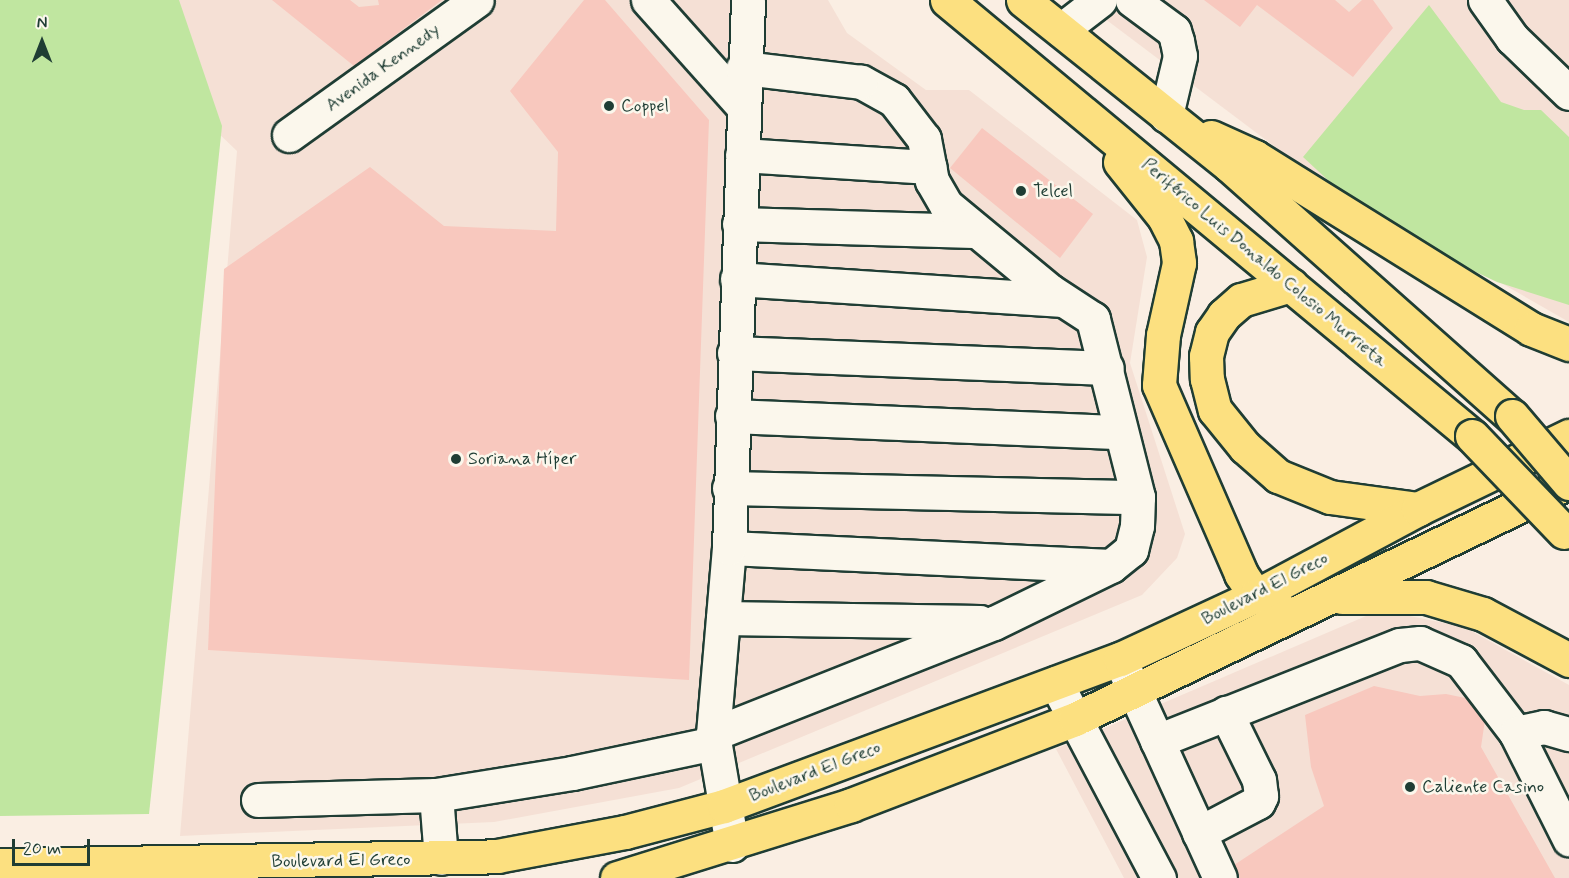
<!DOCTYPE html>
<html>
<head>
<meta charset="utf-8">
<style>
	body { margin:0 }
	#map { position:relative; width:1569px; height:878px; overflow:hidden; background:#faeee3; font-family:Mynerve,sans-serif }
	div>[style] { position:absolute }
	.built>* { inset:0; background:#f5e0d5 }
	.green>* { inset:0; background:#c0e6a0 }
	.building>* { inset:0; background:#f8c8be }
	.roads { filter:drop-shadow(2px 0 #1f3d34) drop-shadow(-2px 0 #1f3d34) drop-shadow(0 2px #1f3d34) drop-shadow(0 -2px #1f3d34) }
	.minor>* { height:33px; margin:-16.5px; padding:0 16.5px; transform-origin:16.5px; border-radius:16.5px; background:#fbf7ec }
	.major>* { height:33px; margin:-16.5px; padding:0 16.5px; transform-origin:16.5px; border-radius:16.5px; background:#fce080 }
	.bridges { filter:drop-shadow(2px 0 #1f3d34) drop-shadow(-2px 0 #1f3d34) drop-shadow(0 2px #1f3d34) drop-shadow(0 -2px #1f3d34) }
	.major-bridge>* { height:33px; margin:-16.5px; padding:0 16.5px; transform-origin:16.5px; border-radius:16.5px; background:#fce080 }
	.dots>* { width:16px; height:16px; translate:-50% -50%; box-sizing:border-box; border:3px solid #fbf7ec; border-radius:50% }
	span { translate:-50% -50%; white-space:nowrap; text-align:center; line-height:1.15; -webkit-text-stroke:5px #fbf7ec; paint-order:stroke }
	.street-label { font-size:18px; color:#1f3d34 }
	.poi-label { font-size:18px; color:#1f3d34 }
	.left { translate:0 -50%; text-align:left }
	.north { position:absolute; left:12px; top:12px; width:60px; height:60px; -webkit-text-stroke:4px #fbf7ec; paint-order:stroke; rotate:0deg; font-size:16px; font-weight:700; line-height:24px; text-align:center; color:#1f3d34 }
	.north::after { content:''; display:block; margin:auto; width:21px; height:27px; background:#1f3d34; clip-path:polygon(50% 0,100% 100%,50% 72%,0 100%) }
	.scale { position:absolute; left:12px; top:839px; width:78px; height:27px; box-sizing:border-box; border:3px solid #1f3d34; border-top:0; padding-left:8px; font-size:18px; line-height:21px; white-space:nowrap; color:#1f3d34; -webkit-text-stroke:4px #fbf7ec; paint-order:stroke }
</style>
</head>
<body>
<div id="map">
	<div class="built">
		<div style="clip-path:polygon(79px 0,828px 0,847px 33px,926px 90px,969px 90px,1137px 220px,1147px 257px,1130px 363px,1185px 534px,1177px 558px,1142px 595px,679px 788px,494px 822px,180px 836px,237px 151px)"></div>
		<div style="clip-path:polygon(1080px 0,1569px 0,1569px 322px,1311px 174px)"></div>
		<div style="clip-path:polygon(1380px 610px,1464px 627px,1569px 685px,1569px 878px,1124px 878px,1056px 749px)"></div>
	</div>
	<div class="green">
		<div style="clip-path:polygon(0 0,179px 0,222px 126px,149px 814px,0 816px)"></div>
		<div style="clip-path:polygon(1429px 5px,1501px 102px,1524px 110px,1541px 110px,1569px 137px,1569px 305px,1497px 282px,1421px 246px,1344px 195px,1303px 157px)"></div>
	</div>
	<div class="building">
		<div style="clip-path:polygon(272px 0,350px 0,359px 7px,379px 5px,378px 0,442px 0,354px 66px)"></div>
		<div style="clip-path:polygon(584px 0,605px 0,709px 120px,689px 680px,208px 650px,224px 269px,370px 167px,444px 226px,556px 231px,558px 152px,510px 91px)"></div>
		<div style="clip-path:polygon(1204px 0,1335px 0,1349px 12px,1362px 0,1373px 0,1393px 28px,1353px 77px,1257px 5px,1240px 27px)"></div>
		<div style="clip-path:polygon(982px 128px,1093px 214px,1060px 258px,950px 168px)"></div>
		<div style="clip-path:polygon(1374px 686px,1420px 696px,1446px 694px,1475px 700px,1485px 720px,1481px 747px,1555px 878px,1237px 878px,1231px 867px,1324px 806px,1311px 767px,1305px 715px)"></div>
	</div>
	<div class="roads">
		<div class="minor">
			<div style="left:648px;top:0;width:140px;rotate:48.2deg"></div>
			<div style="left:1132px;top:0;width:52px;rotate:36.4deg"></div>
			<div style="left:1174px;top:31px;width:10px;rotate:73deg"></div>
			<div style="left:1177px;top:41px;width:15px;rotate:79deg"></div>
			<div style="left:1180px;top:56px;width:61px;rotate:103.3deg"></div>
			<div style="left:1485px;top:0;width:47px;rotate:54.6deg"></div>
			<div style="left:1512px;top:38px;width:79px;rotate:44deg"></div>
			<div style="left:1061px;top:30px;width:49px;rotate:-37.6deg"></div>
			<div style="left:289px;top:135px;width:231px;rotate:-35.7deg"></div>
			<div style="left:742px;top:155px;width:188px;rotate:3.7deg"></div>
			<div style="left:739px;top:224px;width:234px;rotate:1.7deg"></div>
			<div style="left:737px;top:279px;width:326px;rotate:3.7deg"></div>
			<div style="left:734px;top:353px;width:373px;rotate:2.3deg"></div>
			<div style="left:732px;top:416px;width:389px;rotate:2.4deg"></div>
			<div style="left:729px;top:488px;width:409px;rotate:1.3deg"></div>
			<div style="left:729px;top:548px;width:377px;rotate:2.7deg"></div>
			<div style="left:723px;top:618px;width:257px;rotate:0.9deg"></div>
			<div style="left:1122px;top:664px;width:235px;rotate:65.4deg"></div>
			<div style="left:1056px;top:683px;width:221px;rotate:62.2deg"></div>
			<div style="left:1516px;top:733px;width:29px;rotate:-12deg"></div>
			<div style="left:1544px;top:727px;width:26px;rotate:16deg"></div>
			<div style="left:713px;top:734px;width:302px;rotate:-21.6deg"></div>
			<div style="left:994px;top:623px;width:130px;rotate:-26deg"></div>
			<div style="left:1111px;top:566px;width:26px;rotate:-39deg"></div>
			<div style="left:1131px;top:550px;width:25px;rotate:-76deg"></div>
			<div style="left:1137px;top:526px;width:29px;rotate:-88deg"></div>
			<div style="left:1138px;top:497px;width:184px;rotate:-104.2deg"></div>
			<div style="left:1093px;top:319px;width:51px;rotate:-146.9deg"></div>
			<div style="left:1050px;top:291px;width:135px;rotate:-140.4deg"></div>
			<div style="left:946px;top:205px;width:28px;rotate:-120deg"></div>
			<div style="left:932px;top:181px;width:43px;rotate:-100.8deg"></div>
			<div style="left:924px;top:139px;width:49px;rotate:-127.6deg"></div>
			<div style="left:894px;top:100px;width:38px;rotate:-151deg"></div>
			<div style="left:861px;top:82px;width:119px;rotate:-173.2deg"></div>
			<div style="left:1157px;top:741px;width:261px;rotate:-21.6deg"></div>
			<div style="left:1400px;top:645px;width:20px;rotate:-6deg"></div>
			<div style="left:1420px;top:643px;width:45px;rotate:23.7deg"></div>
			<div style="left:1461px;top:661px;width:91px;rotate:52.6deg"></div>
			<div style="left:1516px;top:733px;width:119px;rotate:63.4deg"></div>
			<div style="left:436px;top:795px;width:63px;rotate:85.5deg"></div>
			<div style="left:258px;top:800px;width:178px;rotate:-1.6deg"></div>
			<div style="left:436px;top:795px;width:138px;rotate:-9.2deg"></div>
			<div style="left:572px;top:773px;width:145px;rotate:-11.9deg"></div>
			<div style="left:1199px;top:833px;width:67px;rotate:-27.7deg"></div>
			<div style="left:1258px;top:802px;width:7px;rotate:-63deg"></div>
			<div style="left:1261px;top:796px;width:16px;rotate:-97deg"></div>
			<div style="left:1259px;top:780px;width:75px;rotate:-116.2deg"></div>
			<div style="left:732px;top:845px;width:113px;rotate:-99.7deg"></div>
			<div style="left:713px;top:734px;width:187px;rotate:-85.1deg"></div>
			<div style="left:729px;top:548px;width:548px;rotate:-88.01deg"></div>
		</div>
		<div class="major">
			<div style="left:947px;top:0;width:682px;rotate:39.71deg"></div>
			<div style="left:1023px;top:0;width:265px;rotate:38.7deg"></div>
			<div style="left:1230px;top:166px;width:377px;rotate:41.6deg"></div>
			<div style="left:1211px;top:137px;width:48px;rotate:24.4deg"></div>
			<div style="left:1255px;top:157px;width:325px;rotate:31.9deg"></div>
			<div style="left:1531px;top:329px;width:41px;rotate:21.5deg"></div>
			<div style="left:1120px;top:162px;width:70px;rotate:51.3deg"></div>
			<div style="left:1164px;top:217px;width:27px;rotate:63deg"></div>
			<div style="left:1176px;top:241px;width:22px;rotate:82deg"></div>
			<div style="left:1179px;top:263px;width:74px;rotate:102.5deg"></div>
			<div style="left:1163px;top:335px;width:50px;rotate:94.6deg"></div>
			<div style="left:1159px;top:385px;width:206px;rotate:66.5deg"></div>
			<div style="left:1241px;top:574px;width:27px;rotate:56deg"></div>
			<div style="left:1256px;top:596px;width:22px;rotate:22deg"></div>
			<div style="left:1291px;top:285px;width:52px;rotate:163.3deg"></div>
			<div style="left:1241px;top:300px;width:23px;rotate:139deg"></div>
			<div style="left:1224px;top:315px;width:21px;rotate:125deg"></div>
			<div style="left:1212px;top:332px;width:25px;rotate:104deg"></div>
			<div style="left:1206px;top:356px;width:23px;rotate:88deg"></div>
			<div style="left:1207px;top:379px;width:32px;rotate:76deg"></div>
			<div style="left:1215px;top:410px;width:48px;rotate:51deg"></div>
			<div style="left:1245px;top:447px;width:44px;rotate:41.3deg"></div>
			<div style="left:1278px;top:476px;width:56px;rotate:22deg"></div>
			<div style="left:1330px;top:497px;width:89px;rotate:7.8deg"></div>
			<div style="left:1342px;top:597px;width:84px"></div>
			<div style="left:1426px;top:597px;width:59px;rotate:16.6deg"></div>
			<div style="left:1483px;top:614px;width:98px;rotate:28.1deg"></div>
			<div style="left:0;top:865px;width:497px;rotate:-1deg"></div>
			<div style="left:497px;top:856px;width:130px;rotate:-10.6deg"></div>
			<div style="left:625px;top:832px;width:102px;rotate:-14.7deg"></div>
			<div style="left:724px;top:806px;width:422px;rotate:-20.4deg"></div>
			<div style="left:1120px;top:659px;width:150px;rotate:-24.9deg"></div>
			<div style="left:1256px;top:596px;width:184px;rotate:-28.2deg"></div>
			<div style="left:1418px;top:509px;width:168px;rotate:-25.8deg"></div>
			<div style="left:617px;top:878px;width:245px;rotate:-17.3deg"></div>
			<div style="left:851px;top:805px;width:240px;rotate:-21deg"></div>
			<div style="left:1075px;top:719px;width:548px;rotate:-25.63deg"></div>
		</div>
	</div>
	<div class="bridges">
		<div class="major-bridge">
			<div style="left:1512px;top:416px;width:88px;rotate:49.6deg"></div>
			<div style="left:1472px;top:436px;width:133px;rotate:46.2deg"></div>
		</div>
	</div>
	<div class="dots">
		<div style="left:609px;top:106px;background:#1f3d34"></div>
		<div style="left:1021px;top:191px;background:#1f3d34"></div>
		<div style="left:456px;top:459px;background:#1f3d34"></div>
		<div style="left:1410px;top:787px;background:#1f3d34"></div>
	</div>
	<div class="street-label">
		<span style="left:383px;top:68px;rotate:-36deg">Avenida Kennedy</span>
		<span style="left:1264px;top:263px;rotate:40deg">Periférico Luis Donaldo Colosio Murrieta</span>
		<span style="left:1265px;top:589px;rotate:-27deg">Boulevard El Greco</span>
		<span style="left:815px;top:772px;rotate:-21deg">Boulevard El Greco</span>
		<span style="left:341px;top:861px;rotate:-1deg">Boulevard El Greco</span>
	</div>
	<div class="poi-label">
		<span class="left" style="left:621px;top:106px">Coppel</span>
		<span class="left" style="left:1033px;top:191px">Telcel</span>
		<span class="left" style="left:468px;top:459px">Soriana Híper</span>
		<span class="left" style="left:1422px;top:787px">Caliente Casino</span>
	</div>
	<div class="north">N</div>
	<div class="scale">20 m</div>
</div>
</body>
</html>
